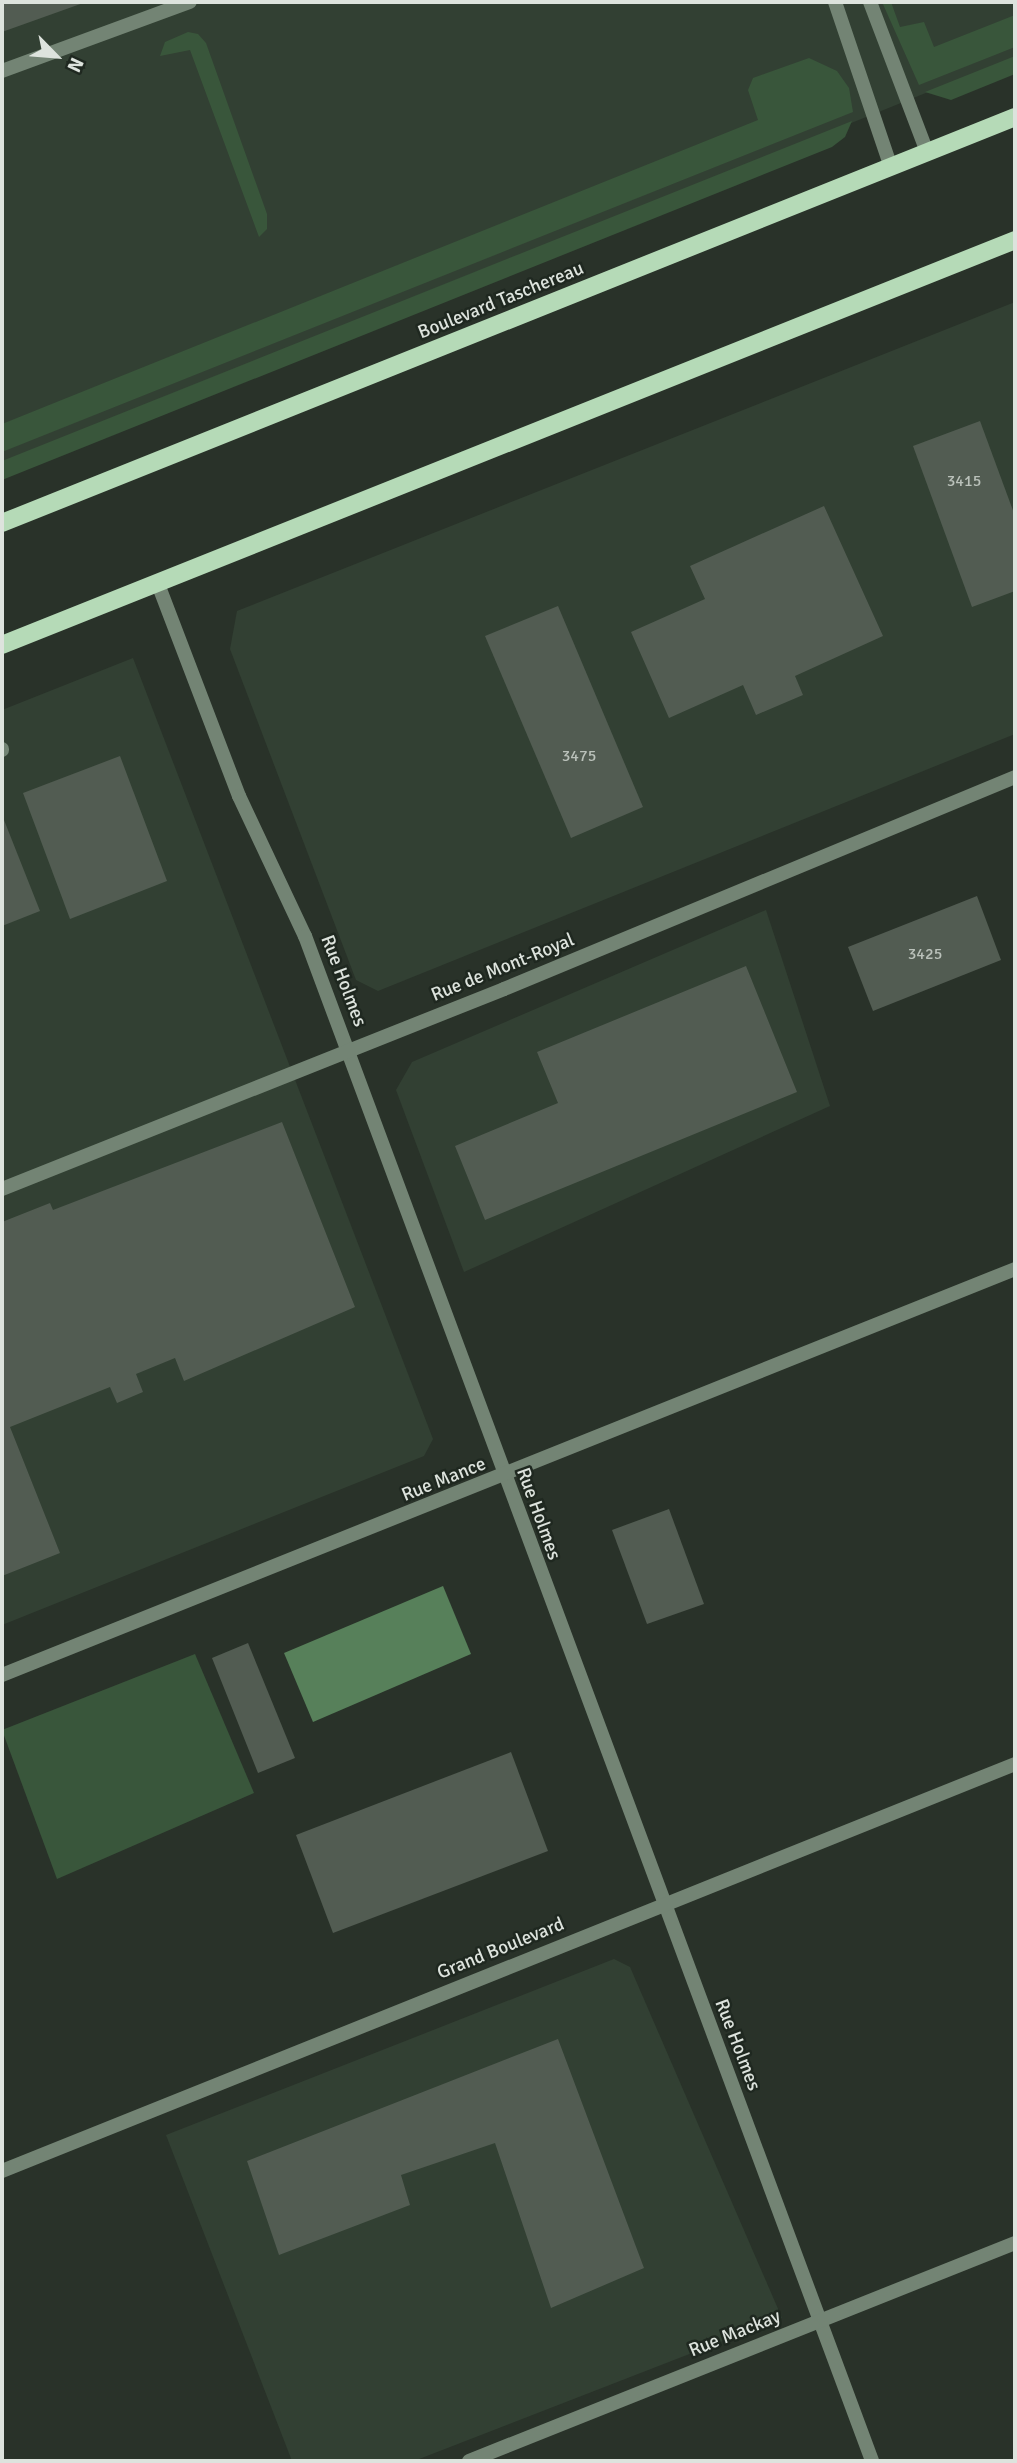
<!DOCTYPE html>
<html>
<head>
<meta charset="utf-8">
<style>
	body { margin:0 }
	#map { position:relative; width:1017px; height:2463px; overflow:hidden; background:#293229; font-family:Signika,sans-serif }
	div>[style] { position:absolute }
	.built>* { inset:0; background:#324033 }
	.green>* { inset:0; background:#39563b }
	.water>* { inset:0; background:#57805a }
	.building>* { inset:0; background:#525c52 }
	.lane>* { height:14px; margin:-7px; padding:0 7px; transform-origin:7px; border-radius:7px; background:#738474 }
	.street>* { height:14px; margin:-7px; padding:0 7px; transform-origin:7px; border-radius:7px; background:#738474 }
	.primary>* { height:18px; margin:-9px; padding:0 9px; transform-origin:9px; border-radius:9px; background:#b5dab7 }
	span { translate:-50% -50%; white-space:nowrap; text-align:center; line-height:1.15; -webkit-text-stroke:5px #1f2820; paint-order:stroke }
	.number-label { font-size:16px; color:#bac1ba }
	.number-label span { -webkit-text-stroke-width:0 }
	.street-label { font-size:19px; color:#dde3dd }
	.frame { position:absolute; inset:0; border:4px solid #dde3dd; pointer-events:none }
	.north { position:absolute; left:21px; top:21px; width:70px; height:70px; -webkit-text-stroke:5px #1f2820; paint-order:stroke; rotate:115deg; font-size:19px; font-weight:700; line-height:28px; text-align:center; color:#dde3dd }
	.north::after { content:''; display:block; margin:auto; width:24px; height:32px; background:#dde3dd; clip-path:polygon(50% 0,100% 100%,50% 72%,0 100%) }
</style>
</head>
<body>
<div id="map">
	<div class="built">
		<div style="clip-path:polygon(2px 2px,1015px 2px,1015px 57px,2px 465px)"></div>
		<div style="clip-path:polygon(1015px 302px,1015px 734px,378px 991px,356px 980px,230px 649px,237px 611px)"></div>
		<div style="clip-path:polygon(133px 658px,433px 1439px,424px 1456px,2px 1625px,2px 710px)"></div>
		<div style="clip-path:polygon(766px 910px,830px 1106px,464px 1272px,396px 1090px,412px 1062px)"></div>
		<div style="clip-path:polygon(614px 1959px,630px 1967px,782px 2318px,414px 2461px,292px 2461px,166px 2135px)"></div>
	</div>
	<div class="green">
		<div style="clip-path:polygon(882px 2px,891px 2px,900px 27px,924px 22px,934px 47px,1015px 15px,1015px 47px,919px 85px)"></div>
		<div style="clip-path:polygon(188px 32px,198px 34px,206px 43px,267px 214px,267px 229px,259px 237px,190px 50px,160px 56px,165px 42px)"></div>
		<div style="clip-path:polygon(1015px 56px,1015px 74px,951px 100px,925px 92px)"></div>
		<div style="clip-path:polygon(809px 58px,837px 71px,849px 88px,853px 112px,2px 452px,2px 424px,758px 120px,748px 90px,753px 78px)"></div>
		<div style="clip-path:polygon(852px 121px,845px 137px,832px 147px,2px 480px,2px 461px)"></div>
		<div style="clip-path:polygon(195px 1654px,254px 1793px,57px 1879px,2px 1730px)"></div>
	</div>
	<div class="water">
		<div style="clip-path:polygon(443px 1586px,471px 1654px,313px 1722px,284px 1653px)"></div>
	</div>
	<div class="building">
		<div style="clip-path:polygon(2px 2px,86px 2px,2px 32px)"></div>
		<div style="clip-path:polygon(980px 421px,1015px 516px,1015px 591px,972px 607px,913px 446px)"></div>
		<div style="clip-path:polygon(824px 506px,883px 636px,795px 676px,803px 695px,756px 715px,743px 685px,669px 718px,631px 632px,705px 599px,690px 566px)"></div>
		<div style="clip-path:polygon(558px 606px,643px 807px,571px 838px,485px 636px)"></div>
		<div style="clip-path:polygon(120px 756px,167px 881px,70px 919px,23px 793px)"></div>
		<div style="clip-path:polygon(2px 815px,40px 911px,2px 926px)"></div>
		<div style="clip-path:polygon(977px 896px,1001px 960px,873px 1011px,848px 947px)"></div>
		<div style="clip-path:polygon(746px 966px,797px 1092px,485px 1220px,455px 1146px,558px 1103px,537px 1052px)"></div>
		<div style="clip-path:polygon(282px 1122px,355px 1307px,184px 1381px,175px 1358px,136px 1374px,143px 1392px,117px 1403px,110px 1387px,10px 1427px,60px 1553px,2px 1576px,2px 1222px,50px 1203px,53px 1210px)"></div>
		<div style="clip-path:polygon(669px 1509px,704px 1604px,647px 1624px,612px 1530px)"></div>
		<div style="clip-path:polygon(248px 1643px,295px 1758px,258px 1773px,212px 1658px)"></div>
		<div style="clip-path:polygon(511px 1752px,548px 1851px,333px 1933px,296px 1835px)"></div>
		<div style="clip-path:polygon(558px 2039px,644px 2268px,551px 2308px,495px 2143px,401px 2175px,410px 2205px,279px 2255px,247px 2161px)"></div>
	</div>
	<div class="lane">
		<div style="left:835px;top:2px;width:174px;rotate:71.3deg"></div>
		<div style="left:870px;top:2px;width:160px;rotate:69.2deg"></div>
		<div style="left:2px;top:71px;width:200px;rotate:-20.2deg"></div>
		<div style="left:2px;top:749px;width:1px;rotate:90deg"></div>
	</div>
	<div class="street">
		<div style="left:158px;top:584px;width:227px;rotate:69.1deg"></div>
		<div style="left:239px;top:796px;width:155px;rotate:64.8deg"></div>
		<div style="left:305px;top:936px;width:1627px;rotate:69.6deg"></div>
		<div style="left:2px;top:1189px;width:540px;rotate:-21.72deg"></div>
		<div style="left:504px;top:989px;width:553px;rotate:-22.53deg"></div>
		<div style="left:2px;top:1675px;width:1091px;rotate:-21.84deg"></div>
		<div style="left:2px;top:2171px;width:1092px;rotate:-21.89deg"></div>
		<div style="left:469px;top:2461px;width:588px;rotate:-21.77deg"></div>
	</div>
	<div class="primary">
		<div style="left:2px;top:523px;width:1091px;rotate:-21.84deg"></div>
		<div style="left:2px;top:645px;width:1091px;rotate:-21.79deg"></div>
	</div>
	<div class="number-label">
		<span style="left:964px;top:481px">3415</span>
		<span style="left:579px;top:756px">3475</span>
		<span style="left:925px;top:954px">3425</span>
	</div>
	<div class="street-label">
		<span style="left:501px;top:301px;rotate:-22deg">Boulevard Taschereau</span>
		<span style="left:503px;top:968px;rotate:-22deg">Rue de Mont-Royal</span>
		<span style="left:343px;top:981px;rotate:69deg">Rue Holmes</span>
		<span style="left:444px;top:1480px;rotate:-22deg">Rue Mance</span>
		<span style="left:538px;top:1514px;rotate:70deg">Rue Holmes</span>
		<span style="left:501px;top:1949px;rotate:-22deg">Grand Boulevard</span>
		<span style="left:737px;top:2045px;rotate:69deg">Rue Holmes</span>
		<span style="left:735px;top:2334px;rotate:-22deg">Rue Mackay</span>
	</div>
	<div class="frame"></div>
	<div class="north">N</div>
</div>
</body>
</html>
